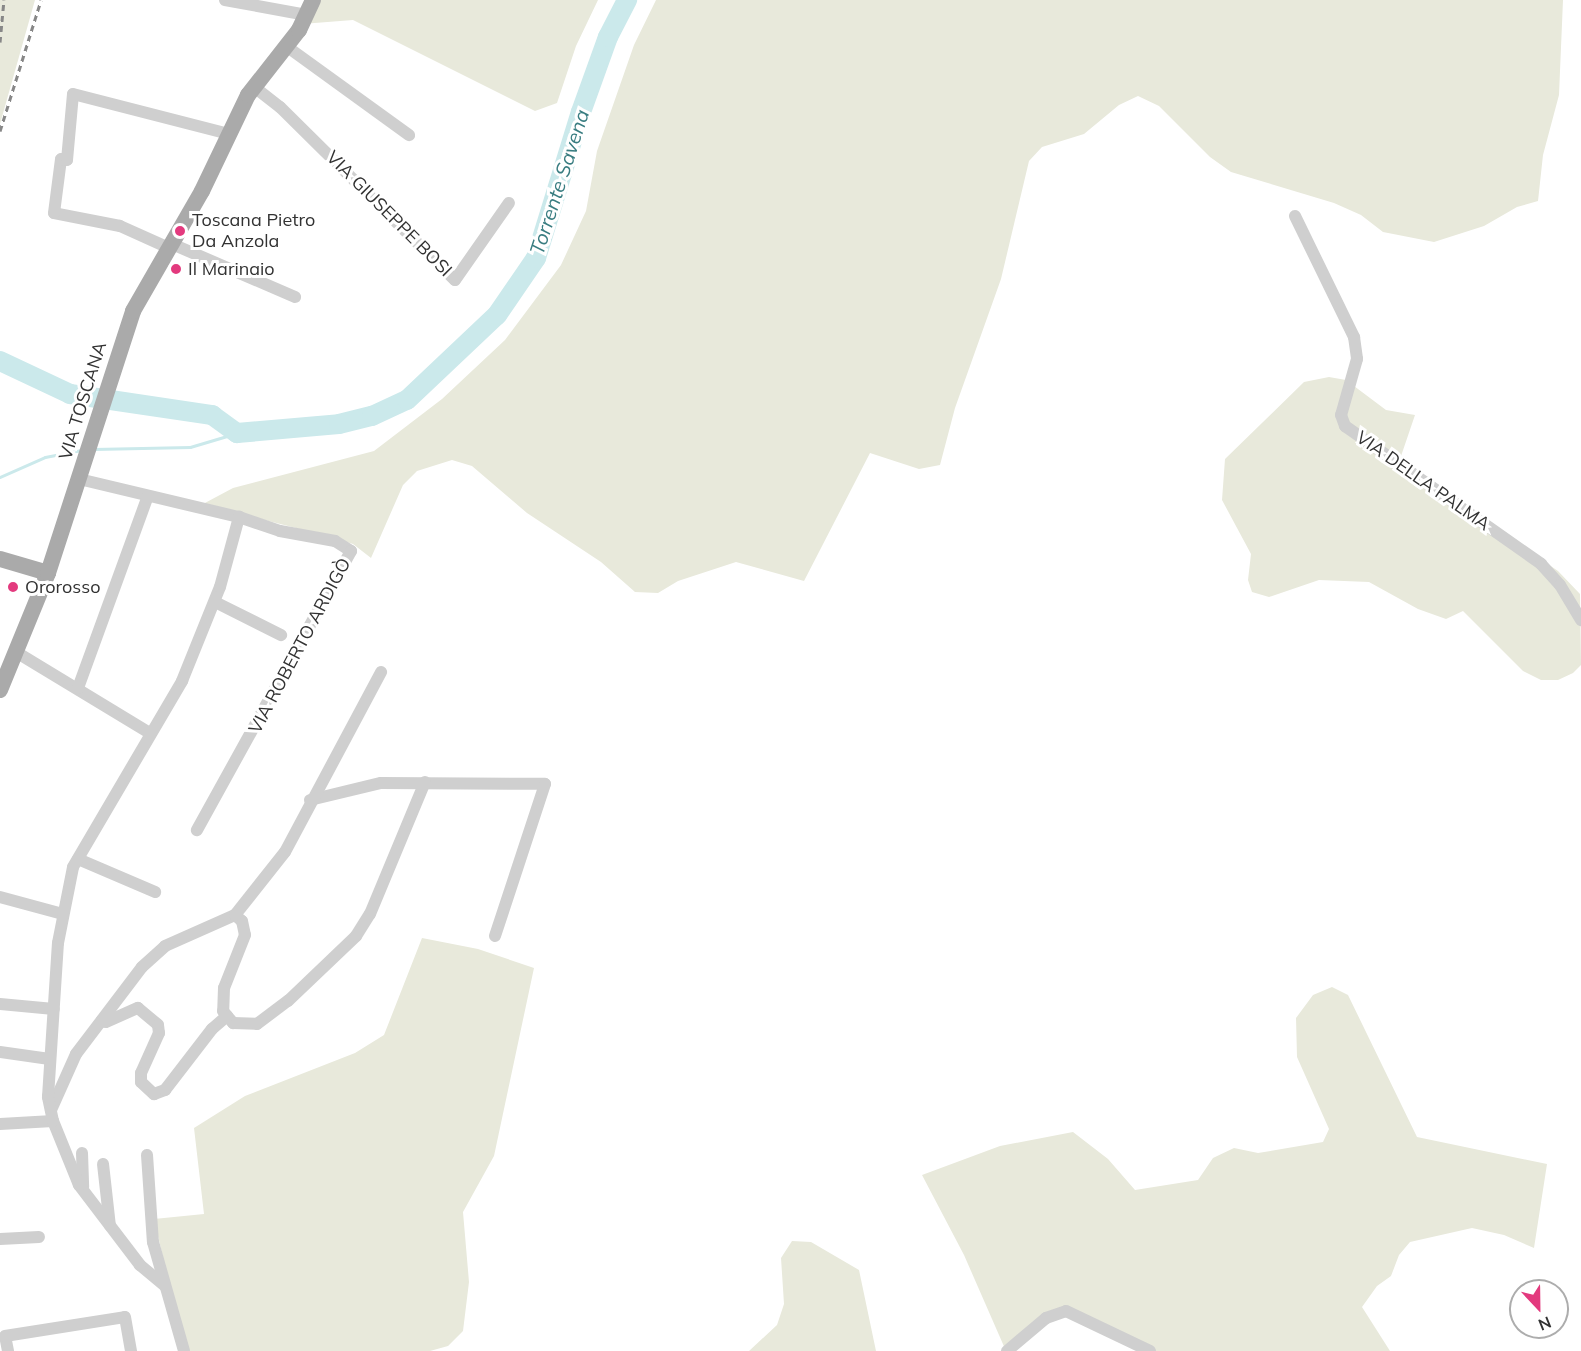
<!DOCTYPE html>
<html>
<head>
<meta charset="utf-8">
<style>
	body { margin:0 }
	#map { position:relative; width:1581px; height:1351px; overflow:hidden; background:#fff; font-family:Mulish,sans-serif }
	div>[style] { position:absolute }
	.green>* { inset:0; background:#e8e9db }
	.stream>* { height:3px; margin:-1.5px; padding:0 1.5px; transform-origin:1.5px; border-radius:1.5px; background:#cbe9eb }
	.river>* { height:20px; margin:-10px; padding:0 10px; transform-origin:10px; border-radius:10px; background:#cbe9eb }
	.minor>* { height:12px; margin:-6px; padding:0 6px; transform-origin:6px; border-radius:6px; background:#cfcfcf }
	.major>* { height:16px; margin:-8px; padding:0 8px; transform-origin:8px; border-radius:8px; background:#aaa }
	.rail>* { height:3px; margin-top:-1.5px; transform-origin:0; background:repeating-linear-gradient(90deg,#878787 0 6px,transparent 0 10.5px) }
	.dots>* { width:16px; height:16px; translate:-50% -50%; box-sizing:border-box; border:3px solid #fff; border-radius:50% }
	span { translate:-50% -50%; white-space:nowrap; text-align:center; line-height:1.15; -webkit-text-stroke:6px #fff; paint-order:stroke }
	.street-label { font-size:18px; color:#323232 }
	.poi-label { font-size:18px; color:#323232 }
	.left { translate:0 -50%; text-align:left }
	.water-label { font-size:20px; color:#397d81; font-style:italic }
	.north { position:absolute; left:1509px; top:1279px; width:60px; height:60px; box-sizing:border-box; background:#fff; border:2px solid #adadad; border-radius:50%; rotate:158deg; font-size:16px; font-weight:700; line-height:24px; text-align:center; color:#323232 }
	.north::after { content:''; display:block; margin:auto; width:21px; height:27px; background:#e33a7e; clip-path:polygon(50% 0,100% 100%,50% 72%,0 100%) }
</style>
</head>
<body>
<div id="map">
	<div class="green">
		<div style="clip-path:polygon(0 0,35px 0,0 124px)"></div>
		<div style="clip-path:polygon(313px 0,598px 0,576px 46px,557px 103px,535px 111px,353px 20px,302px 24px)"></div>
		<div style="clip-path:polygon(656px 0,1563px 0,1559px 95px,1543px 155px,1538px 201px,1517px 207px,1484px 226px,1434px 242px,1383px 232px,1361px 215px,1334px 203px,1231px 172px,1210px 157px,1159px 106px,1138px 96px,1119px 105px,1084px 134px,1042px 147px,1029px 161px,1001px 279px,955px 408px,940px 465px,919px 469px,870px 453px,804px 581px,736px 562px,678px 581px,658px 593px,635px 592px,601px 562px,527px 513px,472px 466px,452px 460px,417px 471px,403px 485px,371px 558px,353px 544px,327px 536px,203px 504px,233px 488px,374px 451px,442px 399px,505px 340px,561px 265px,586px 211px,597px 151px,634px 45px)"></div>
		<div style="clip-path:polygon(1329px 377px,1346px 380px,1386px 410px,1415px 415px,1399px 462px,1558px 571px,1580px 594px,1581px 665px,1573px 673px,1558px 680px,1541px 680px,1523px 671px,1463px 611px,1446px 619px,1418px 609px,1369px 582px,1319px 580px,1269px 597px,1252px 592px,1248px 580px,1251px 554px,1222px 500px,1225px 459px,1304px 382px)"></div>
		<div style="clip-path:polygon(422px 938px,478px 949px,534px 968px,494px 1156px,463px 1212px,469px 1282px,463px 1331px,448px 1346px,430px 1351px,185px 1351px,154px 1219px,204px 1214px,194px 1128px,245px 1096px,355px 1053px,384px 1035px)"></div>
		<div style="clip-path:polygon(1332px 987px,1348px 995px,1417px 1137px,1547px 1164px,1534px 1248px,1504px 1235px,1472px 1228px,1410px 1242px,1399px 1255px,1391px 1276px,1377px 1286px,1362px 1307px,1390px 1351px,1147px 1351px,1062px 1315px,1047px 1316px,1006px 1351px,964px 1255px,922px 1175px,1000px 1146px,1073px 1132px,1108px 1159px,1135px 1190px,1198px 1180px,1213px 1158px,1234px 1148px,1258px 1153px,1323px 1142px,1329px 1129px,1297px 1057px,1296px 1018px,1313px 995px)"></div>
		<div style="clip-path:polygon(792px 1241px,811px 1242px,859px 1270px,876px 1351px,749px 1351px,777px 1325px,784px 1304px,781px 1258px)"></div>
	</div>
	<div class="stream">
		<div style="left:94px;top:449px;width:96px;rotate:-1.2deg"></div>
		<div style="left:190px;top:447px;width:49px;rotate:-16.6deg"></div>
		<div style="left:0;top:477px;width:49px;rotate:-24deg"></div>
		<div style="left:45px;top:457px;width:37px;rotate:-11deg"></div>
	</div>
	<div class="river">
		<div style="left:0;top:361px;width:77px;rotate:25.2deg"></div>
		<div style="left:70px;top:394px;width:144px;rotate:8.4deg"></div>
		<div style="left:212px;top:415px;width:31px;rotate:36deg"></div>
		<div style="left:237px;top:433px;width:102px;rotate:-5deg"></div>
		<div style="left:339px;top:424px;width:34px;rotate:-14deg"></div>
		<div style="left:372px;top:416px;width:38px;rotate:-25deg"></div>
		<div style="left:407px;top:400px;width:124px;rotate:-43.4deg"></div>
		<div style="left:497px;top:315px;width:69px;rotate:-55.6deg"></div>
		<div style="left:536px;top:258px;width:153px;rotate:-72.9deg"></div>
		<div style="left:581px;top:112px;width:80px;rotate:-70.2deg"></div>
		<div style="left:608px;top:37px;width:42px;rotate:-62.8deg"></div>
	</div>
	<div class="minor">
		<div style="left:225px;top:0;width:83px;rotate:10.4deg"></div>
		<div style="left:286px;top:46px;width:152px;rotate:35.9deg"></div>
		<div style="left:253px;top:86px;width:34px;rotate:38deg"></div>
		<div style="left:280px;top:107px;width:246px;rotate:44.7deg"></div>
		<div style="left:455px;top:280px;width:94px;rotate:-55deg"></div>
		<div style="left:1295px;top:216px;width:135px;rotate:64deg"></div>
		<div style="left:1354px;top:337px;width:22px;rotate:82deg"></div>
		<div style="left:1357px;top:359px;width:58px;rotate:105.9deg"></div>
		<div style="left:1341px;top:415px;width:12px;rotate:70deg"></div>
		<div style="left:1345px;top:426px;width:240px;rotate:35.1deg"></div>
		<div style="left:1541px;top:564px;width:28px;rotate:48deg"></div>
		<div style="left:1560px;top:585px;width:41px;rotate:59deg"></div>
		<div style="left:172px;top:244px;width:134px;rotate:23.3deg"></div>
		<div style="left:169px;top:248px;width:54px;rotate:-155.8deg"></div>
		<div style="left:120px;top:226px;width:67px;rotate:-168.9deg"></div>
		<div style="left:54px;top:213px;width:54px;rotate:-82.6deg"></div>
		<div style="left:61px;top:159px;width:6px;rotate:9deg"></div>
		<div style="left:67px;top:160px;width:66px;rotate:-84.8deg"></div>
		<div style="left:73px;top:94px;width:161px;rotate:14.4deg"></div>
		<div style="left:79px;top:479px;width:164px;rotate:13.4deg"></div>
		<div style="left:239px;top:517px;width:43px;rotate:18.9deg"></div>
		<div style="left:280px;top:531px;width:56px;rotate:10.3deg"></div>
		<div style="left:335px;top:541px;width:19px;rotate:32deg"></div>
		<div style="left:351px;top:551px;width:319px;rotate:118.9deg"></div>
		<div style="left:215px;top:602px;width:74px;rotate:26.6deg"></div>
		<div style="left:16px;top:652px;width:157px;rotate:31.2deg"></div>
		<div style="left:78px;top:688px;width:204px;rotate:-70deg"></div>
		<div style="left:310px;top:800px;width:73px;rotate:-13.5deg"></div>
		<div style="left:381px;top:783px;width:164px;rotate:0.3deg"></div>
		<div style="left:545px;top:784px;width:160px;rotate:108.2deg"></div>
		<div style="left:78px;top:859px;width:84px;rotate:23.2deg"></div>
		<div style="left:0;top:897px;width:65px;rotate:15.1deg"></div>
		<div style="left:235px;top:915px;width:9px;rotate:41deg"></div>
		<div style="left:242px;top:921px;width:14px;rotate:78deg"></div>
		<div style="left:245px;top:935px;width:57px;rotate:111.6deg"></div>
		<div style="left:224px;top:988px;width:23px;rotate:92deg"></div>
		<div style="left:223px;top:1011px;width:16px;rotate:50deg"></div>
		<div style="left:233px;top:1023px;width:24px;rotate:2deg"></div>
		<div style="left:257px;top:1024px;width:39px;rotate:-37deg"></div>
		<div style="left:288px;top:1001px;width:94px;rotate:-43.7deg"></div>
		<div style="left:356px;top:936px;width:26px;rotate:-58deg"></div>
		<div style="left:370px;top:914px;width:143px;rotate:-67.4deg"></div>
		<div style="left:0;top:1004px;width:54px;rotate:5.3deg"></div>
		<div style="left:102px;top:1020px;width:4px;rotate:27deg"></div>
		<div style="left:106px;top:1022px;width:35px;rotate:-24deg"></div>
		<div style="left:138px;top:1008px;width:26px;rotate:40deg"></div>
		<div style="left:158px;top:1025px;width:8px;rotate:83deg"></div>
		<div style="left:159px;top:1033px;width:44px;rotate:114.2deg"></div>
		<div style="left:141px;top:1073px;width:9px;rotate:90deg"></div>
		<div style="left:141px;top:1082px;width:18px;rotate:43deg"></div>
		<div style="left:154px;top:1094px;width:12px;rotate:-20deg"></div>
		<div style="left:165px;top:1090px;width:77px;rotate:-52.4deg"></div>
		<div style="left:212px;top:1029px;width:20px;rotate:-41deg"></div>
		<div style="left:0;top:1052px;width:50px;rotate:8deg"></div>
		<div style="left:51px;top:1110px;width:61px;rotate:-65.9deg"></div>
		<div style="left:76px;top:1054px;width:109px;rotate:-52.8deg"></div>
		<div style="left:142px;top:967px;width:31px;rotate:-42deg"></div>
		<div style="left:165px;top:946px;width:77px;rotate:-23.9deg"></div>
		<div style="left:235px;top:915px;width:80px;rotate:-51.6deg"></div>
		<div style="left:285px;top:852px;width:204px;rotate:-61.9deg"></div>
		<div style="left:0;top:1124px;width:53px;rotate:-3.2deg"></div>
		<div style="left:82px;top:1153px;width:34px;rotate:88deg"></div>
		<div style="left:147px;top:1155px;width:87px;rotate:86.1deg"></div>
		<div style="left:153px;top:1242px;width:113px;rotate:74.1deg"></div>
		<div style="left:103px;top:1164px;width:62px;rotate:83.6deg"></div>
		<div style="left:0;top:1239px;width:39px;rotate:-3deg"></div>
		<div style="left:165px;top:1286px;width:33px;rotate:-140deg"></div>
		<div style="left:140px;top:1265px;width:101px;rotate:-127.3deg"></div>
		<div style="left:79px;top:1185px;width:69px;rotate:-112.1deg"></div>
		<div style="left:53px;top:1121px;width:25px;rotate:-102deg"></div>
		<div style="left:48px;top:1097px;width:154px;rotate:-86.3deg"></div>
		<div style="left:58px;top:943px;width:77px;rotate:-78.8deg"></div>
		<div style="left:73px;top:867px;width:216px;rotate:-59.6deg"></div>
		<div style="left:182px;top:681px;width:101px;rotate:-68deg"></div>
		<div style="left:220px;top:587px;width:73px;rotate:-74.8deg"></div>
		<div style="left:8px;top:1351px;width:15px;rotate:-101deg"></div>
		<div style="left:5px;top:1336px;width:121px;rotate:-9deg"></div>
		<div style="left:125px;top:1317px;width:35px;rotate:80deg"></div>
		<div style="left:1007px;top:1351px;width:51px;rotate:-40.2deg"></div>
		<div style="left:1046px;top:1318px;width:21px;rotate:-19deg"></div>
		<div style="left:1066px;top:1311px;width:93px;rotate:25.5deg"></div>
	</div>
	<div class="major">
		<div style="left:0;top:559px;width:50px;rotate:16.3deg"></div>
		<div style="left:0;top:690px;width:126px;rotate:-67.7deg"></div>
		<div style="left:48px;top:573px;width:275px;rotate:-72deg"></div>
		<div style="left:133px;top:311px;width:138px;rotate:-60.1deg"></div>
		<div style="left:202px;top:191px;width:106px;rotate:-64.4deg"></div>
		<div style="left:248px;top:95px;width:83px;rotate:-51.9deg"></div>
		<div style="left:299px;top:30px;width:33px;rotate:-65deg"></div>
	</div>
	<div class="rail">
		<div style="left:0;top:42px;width:42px;rotate:-84.6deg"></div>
		<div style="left:0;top:131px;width:137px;rotate:-72.6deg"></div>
	</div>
	<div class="dots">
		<div style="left:180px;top:231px;background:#e33a7e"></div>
		<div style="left:176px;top:269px;background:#e33a7e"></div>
		<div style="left:13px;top:587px;background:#e33a7e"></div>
	</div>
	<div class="street-label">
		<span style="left:389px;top:214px;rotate:45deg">VIA GIUSEPPE BOSI</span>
		<span style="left:83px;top:401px;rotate:-73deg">VIA TOSCANA</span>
		<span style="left:1423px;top:481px;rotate:35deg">VIA DELLA PALMA</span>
		<span style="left:300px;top:646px;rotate:-62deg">VIA ROBERTO ARDIGÒ</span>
	</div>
	<div class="poi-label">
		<span class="left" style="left:192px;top:231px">Toscana Pietro<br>Da Anzola</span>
		<span class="left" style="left:188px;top:269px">Il Marinaio</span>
		<span class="left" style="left:25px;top:587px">Ororosso</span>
	</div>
	<div class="water-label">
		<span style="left:559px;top:182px;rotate:-72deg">Torrente Savena</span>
	</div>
	<div class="north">N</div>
</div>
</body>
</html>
